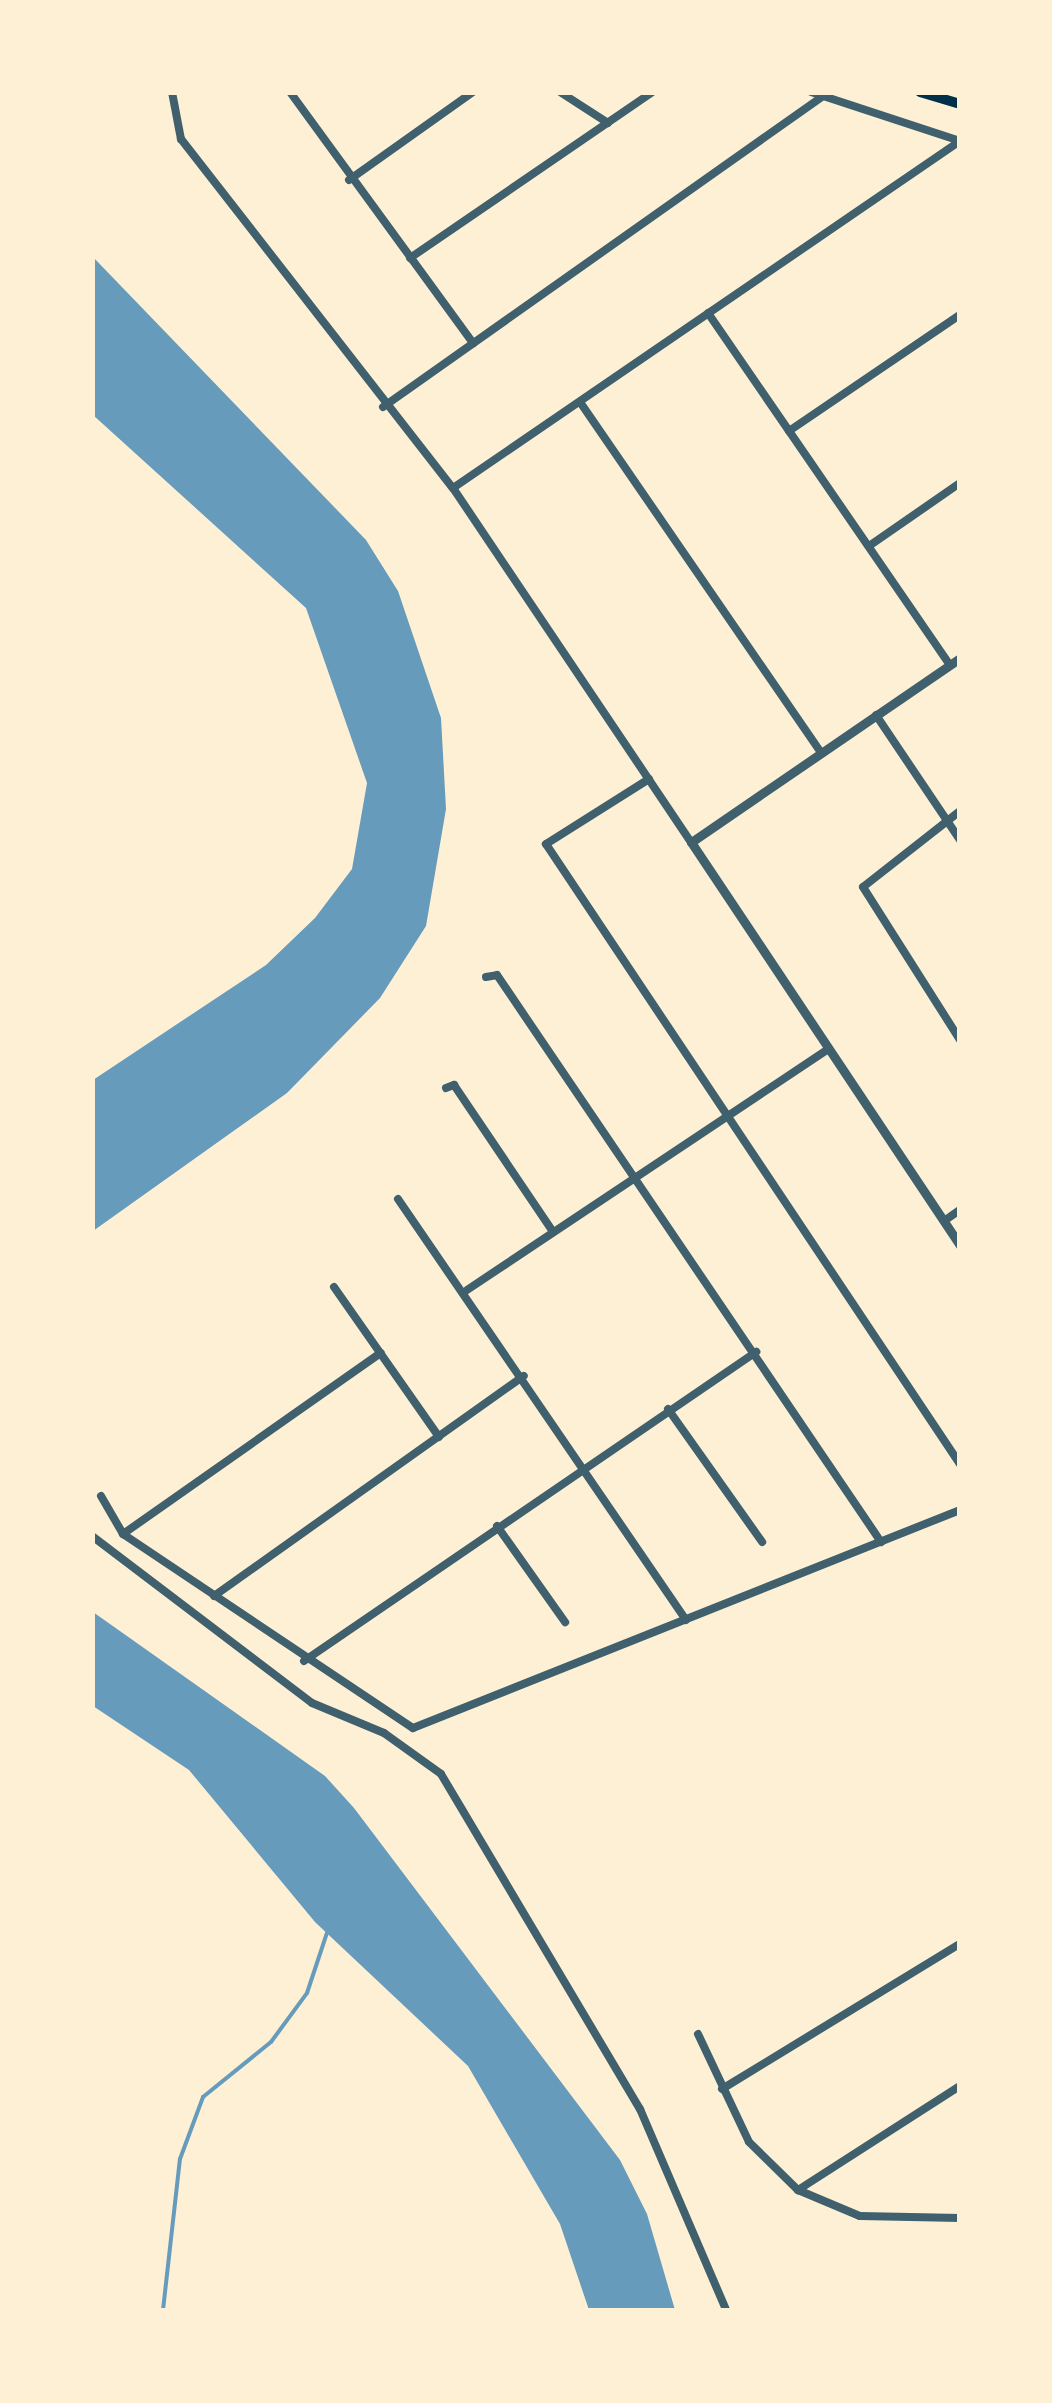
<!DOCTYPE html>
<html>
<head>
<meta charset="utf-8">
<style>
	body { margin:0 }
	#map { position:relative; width:1052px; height:2403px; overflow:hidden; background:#fdf0d5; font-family:"Archivo Narrow",sans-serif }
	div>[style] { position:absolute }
	.water>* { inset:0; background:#669bbc }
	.stream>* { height:4px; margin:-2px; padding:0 2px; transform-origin:2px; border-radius:2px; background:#669bbc }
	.minor>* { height:8px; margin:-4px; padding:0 4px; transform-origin:4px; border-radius:4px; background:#3f606c }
	.tertiary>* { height:9px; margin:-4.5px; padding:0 4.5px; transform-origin:4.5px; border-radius:4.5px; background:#3f606c }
	.secondary>* { height:10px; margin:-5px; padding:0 5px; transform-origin:5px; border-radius:5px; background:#003049 }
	span { translate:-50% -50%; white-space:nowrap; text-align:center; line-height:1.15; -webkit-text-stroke:9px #fdf0d5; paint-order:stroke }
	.frame { position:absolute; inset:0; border:95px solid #fdf0d5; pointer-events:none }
</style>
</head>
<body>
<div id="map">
	<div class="water">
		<div style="clip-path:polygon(92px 256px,366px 540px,398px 591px,441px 718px,446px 809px,426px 926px,380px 998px,287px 1093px,93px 1231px,93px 1080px,266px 965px,315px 918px,352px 869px,367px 783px,306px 608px,93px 415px)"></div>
		<div style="clip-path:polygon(93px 1612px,325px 1776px,354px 1808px,620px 2160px,647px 2214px,675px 2310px,589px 2310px,560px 2224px,468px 2066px,315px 1922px,189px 1770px,93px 1706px)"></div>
	</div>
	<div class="stream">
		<div style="left:163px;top:2310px;width:152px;rotate:-83.6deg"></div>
		<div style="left:180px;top:2159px;width:66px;rotate:-69.6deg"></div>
		<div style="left:203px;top:2097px;width:87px;rotate:-39deg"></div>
		<div style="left:271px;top:2042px;width:61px;rotate:-53.7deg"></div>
		<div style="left:307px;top:1993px;width:63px;rotate:-71.6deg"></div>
		<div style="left:828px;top:2310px;width:66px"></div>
	</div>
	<div class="minor">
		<div style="left:172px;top:92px;width:48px;rotate:79.2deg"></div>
		<div style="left:181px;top:139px;width:442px;rotate:52.1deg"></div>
		<div style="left:453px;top:488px;width:427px;rotate:56.1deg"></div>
		<div style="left:290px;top:92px;width:311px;rotate:53.9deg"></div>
		<div style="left:560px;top:92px;width:57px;rotate:32.9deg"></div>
		<div style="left:811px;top:92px;width:157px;rotate:18.2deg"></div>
		<div style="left:349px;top:180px;width:152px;rotate:-35.4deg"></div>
		<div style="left:410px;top:258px;width:293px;rotate:-34.4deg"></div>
		<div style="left:708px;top:313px;width:427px;rotate:55.5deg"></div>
		<div style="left:580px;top:402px;width:426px;rotate:55.5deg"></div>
		<div style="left:383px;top:407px;width:539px;rotate:-35.25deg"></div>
		<div style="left:789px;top:431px;width:207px;rotate:-34.2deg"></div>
		<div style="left:453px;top:488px;width:614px;rotate:-34.39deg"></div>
		<div style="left:869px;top:546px;width:111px;rotate:-34.7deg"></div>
		<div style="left:876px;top:715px;width:151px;rotate:56.1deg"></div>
		<div style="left:649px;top:779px;width:122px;rotate:147.7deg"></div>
		<div style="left:546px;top:844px;width:746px;rotate:56.27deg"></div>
		<div style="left:960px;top:811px;width:123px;rotate:141.9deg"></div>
		<div style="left:863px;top:887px;width:181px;rotate:57.6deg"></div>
		<div style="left:486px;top:977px;width:11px;rotate:-10deg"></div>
		<div style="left:497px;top:975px;width:685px;rotate:55.89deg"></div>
		<div style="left:446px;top:1088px;width:9px;rotate:-21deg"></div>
		<div style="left:454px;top:1085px;width:177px;rotate:56deg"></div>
		<div style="left:398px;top:1199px;width:510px;rotate:55.62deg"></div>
		<div style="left:944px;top:1221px;width:19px;rotate:-35deg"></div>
		<div style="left:334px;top:1287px;width:183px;rotate:55deg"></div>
		<div style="left:467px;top:1290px;width:435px;rotate:-33.7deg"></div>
		<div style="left:668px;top:1409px;width:163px;rotate:54.7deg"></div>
		<div style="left:101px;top:1496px;width:44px;rotate:59.9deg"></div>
		<div style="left:123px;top:1534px;width:349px;rotate:33.8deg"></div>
		<div style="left:413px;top:1728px;width:589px;rotate:-21.73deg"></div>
		<div style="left:497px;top:1526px;width:118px;rotate:54.7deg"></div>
		<div style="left:123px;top:1534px;width:315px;rotate:-35.1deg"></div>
		<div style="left:92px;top:1536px;width:276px;rotate:37.2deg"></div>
		<div style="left:312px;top:1703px;width:78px;rotate:22.6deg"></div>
		<div style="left:384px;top:1733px;width:70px;rotate:35.7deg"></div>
		<div style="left:441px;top:1774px;width:390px;rotate:59.3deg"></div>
		<div style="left:640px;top:2109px;width:219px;rotate:66.8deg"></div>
		<div style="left:214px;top:1596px;width:380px;rotate:-35.4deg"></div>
		<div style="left:304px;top:1661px;width:548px;rotate:-34.36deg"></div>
		<div style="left:698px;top:2034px;width:119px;rotate:64.7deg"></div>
		<div style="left:749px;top:2142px;width:69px;rotate:44.4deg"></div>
		<div style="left:798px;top:2190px;width:67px;rotate:22.8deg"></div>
		<div style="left:860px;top:2216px;width:100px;rotate:1.1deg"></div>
		<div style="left:722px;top:2089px;width:279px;rotate:-31.4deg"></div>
		<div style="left:798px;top:2190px;width:193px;rotate:-32.7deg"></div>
	</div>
	<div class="tertiary">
		<div style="left:960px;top:658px;width:326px;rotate:145.6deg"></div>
		<div style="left:691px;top:842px;width:485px;rotate:56.3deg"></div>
	</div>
	<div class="secondary">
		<div style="left:920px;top:92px;width:42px;rotate:16.7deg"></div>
	</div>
	<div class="frame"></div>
</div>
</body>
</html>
